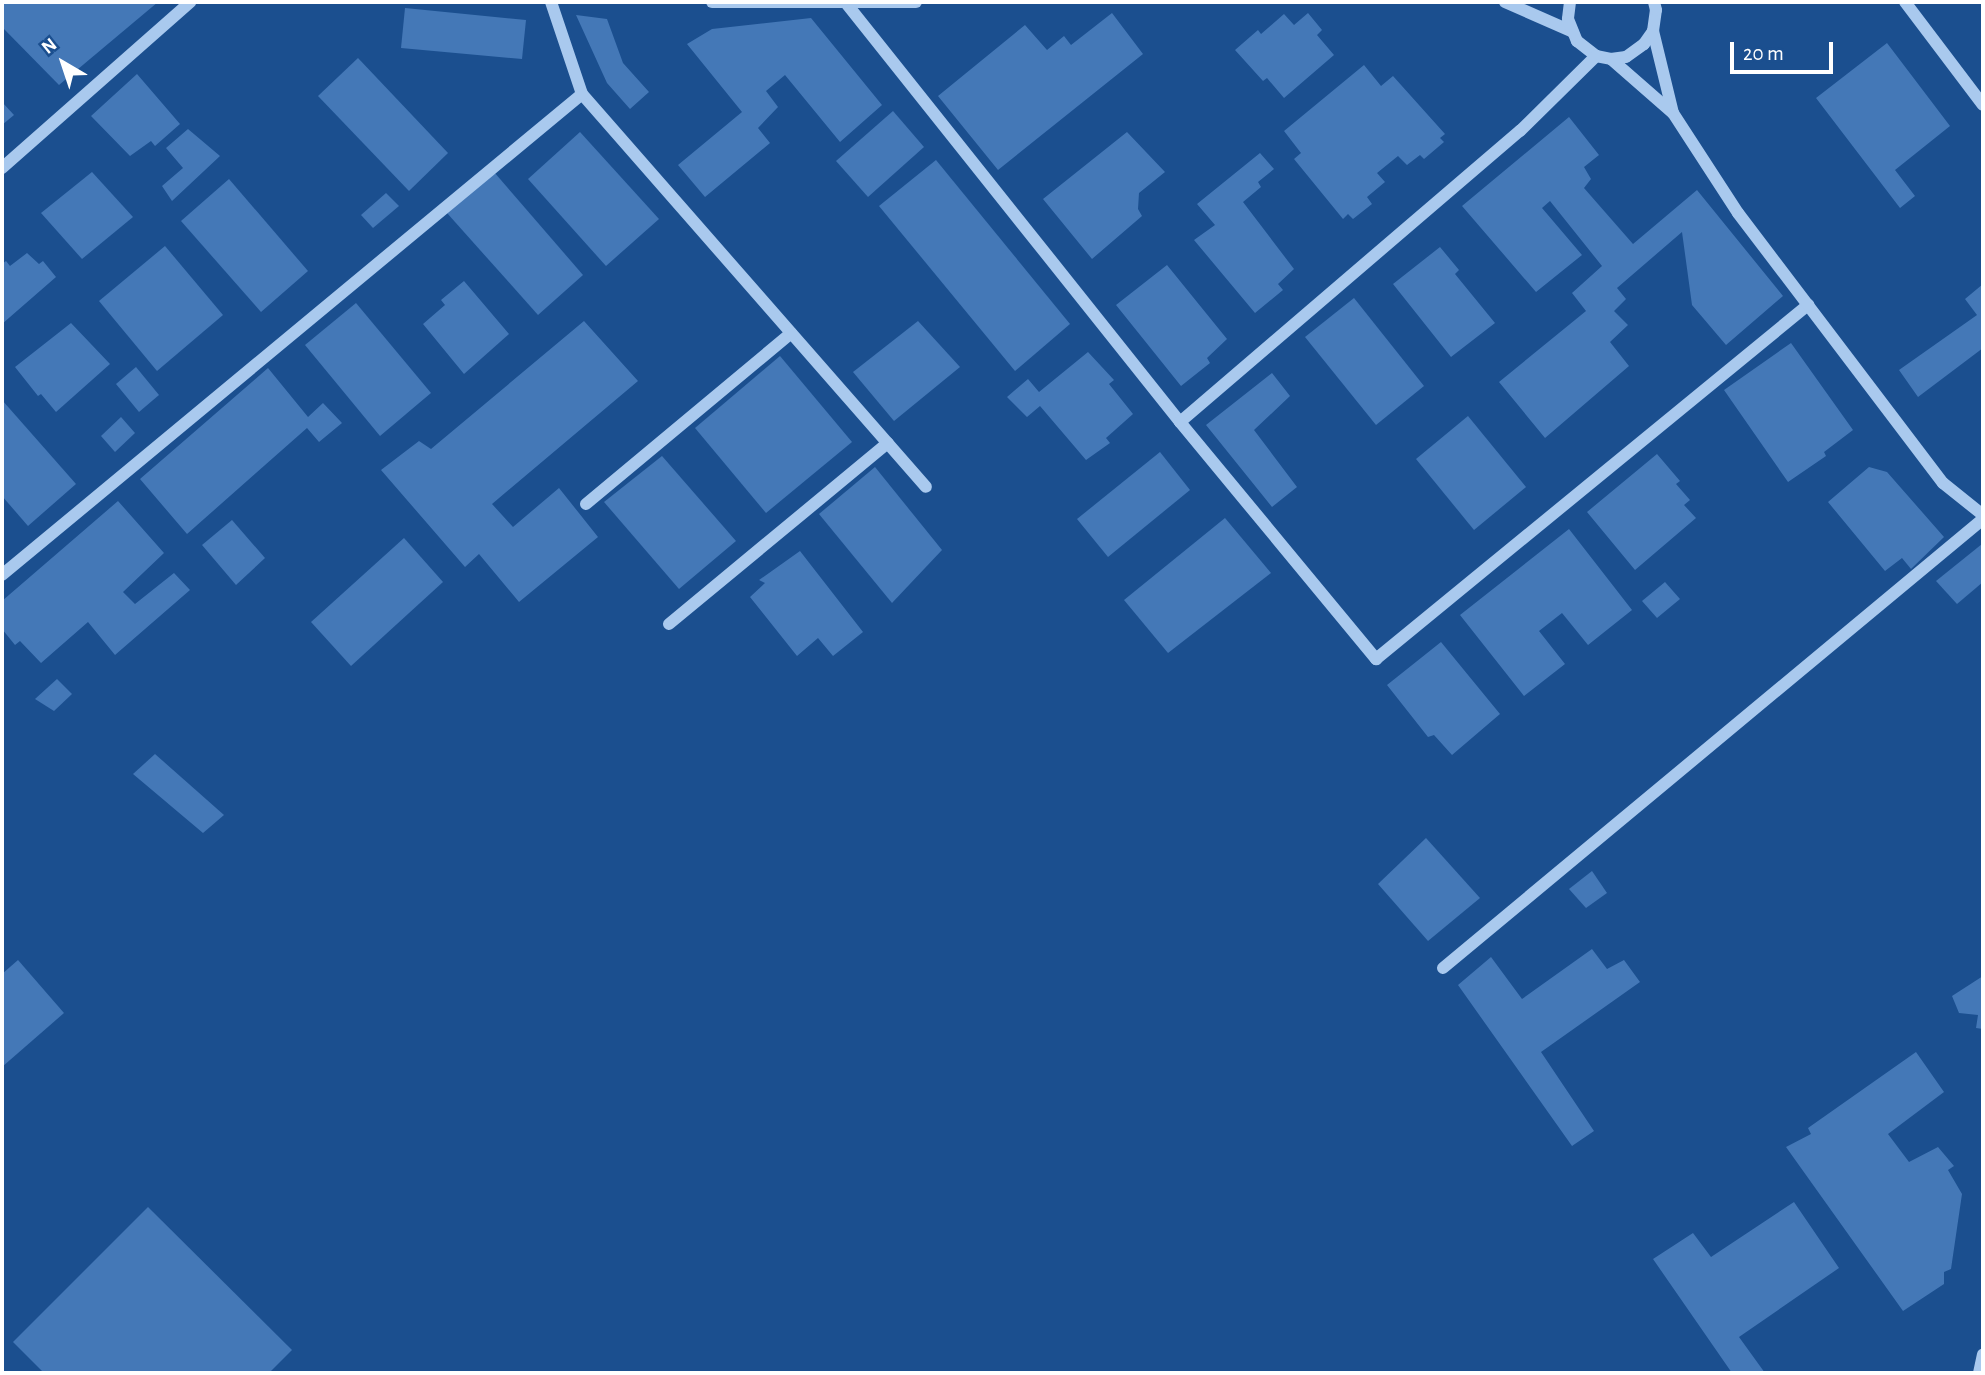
<!DOCTYPE html>
<html>
<head>
<meta charset="utf-8">
<style>
	body { margin:0 }
	#map { position:relative; width:1985px; height:1375px; overflow:hidden; background:#1b4f8f; font-family:"Alegreya Sans",sans-serif }
	div>[style] { position:absolute }
	.building>* { inset:0; background:#4478b7 }
	.minor>* { height:12px; margin:-6px; padding:0 6px; transform-origin:6px; border-radius:6px; background:#a9c9ee }
	span { translate:-50% -50%; white-space:nowrap; text-align:center; line-height:1.15; -webkit-text-stroke:5px #1b4f8f; paint-order:stroke }
	.frame { position:absolute; inset:0; border:4px solid #fff; pointer-events:none }
	.north { position:absolute; left:28px; top:28px; width:70px; height:70px; -webkit-text-stroke:5px #1b4f8f; paint-order:stroke; rotate:321deg; font-size:19px; font-weight:700; line-height:28px; text-align:center; color:#fff }
	.north::after { content:''; display:block; margin:auto; width:24px; height:32px; background:#fff; clip-path:polygon(50% 0,100% 100%,50% 72%,0 100%) }
	.scale { position:absolute; left:1730px; top:42px; width:103px; height:32px; box-sizing:border-box; border:4px solid #fff; border-top:0; padding-left:9px; font-size:21px; line-height:24px; white-space:nowrap; color:#fff; -webkit-text-stroke:5px #1b4f8f; paint-order:stroke }
</style>
</head>
<body>
<div id="map">
	<div class="building">
		<div style="clip-path:polygon(2px 2px,158px 2px,59px 85px,2px 27px)"></div>
		<div style="clip-path:polygon(405px 8px,526px 20px,522px 59px,401px 48px)"></div>
		<div style="clip-path:polygon(1112px 13px,1143px 54px,998px 170px,938px 96px,1025px 25px,1047px 50px,1064px 36px,1071px 45px)"></div>
		<div style="clip-path:polygon(1308px 13px,1322px 30px,1317px 35px,1334px 55px,1284px 98px,1267px 78px,1263px 81px,1235px 50px,1258px 30px,1261px 34px,1284px 14px,1294px 25px)"></div>
		<div style="clip-path:polygon(576px 15px,607px 19px,623px 63px,649px 92px,630px 109px,607px 83px)"></div>
		<div style="clip-path:polygon(811px 18px,882px 105px,840px 142px,785px 75px,766px 91px,778px 107px,758px 128px,770px 143px,705px 197px,678px 165px,742px 112px,687px 44px,712px 29px)"></div>
		<div style="clip-path:polygon(1887px 43px,1950px 126px,1895px 170px,1915px 196px,1900px 208px,1816px 98px)"></div>
		<div style="clip-path:polygon(358px 58px,448px 153px,409px 191px,318px 96px)"></div>
		<div style="clip-path:polygon(1364px 65px,1381px 86px,1393px 76px,1445px 134px,1440px 138px,1444px 142px,1424px 159px,1420px 155px,1407px 165px,1398px 156px,1377px 173px,1385px 182px,1367px 197px,1372px 204px,1353px 219px,1348px 214px,1343px 219px,1294px 159px,1301px 153px,1284px 131px)"></div>
		<div style="clip-path:polygon(137px 74px,180px 124px,155px 146px,151px 141px,130px 156px,91px 116px)"></div>
		<div style="clip-path:polygon(2px 102px,14px 115px,2px 125px)"></div>
		<div style="clip-path:polygon(893px 111px,924px 147px,868px 197px,836px 161px)"></div>
		<div style="clip-path:polygon(1569px 117px,1599px 155px,1584px 167px,1591px 179px,1584px 188px,1633px 244px,1697px 190px,1783px 296px,1726px 345px,1692px 305px,1682px 232px,1617px 288px,1626px 299px,1614px 311px,1628px 325px,1610px 342px,1629px 366px,1545px 438px,1499px 382px,1586px 311px,1572px 293px,1602px 266px,1550px 201px,1542px 208px,1582px 255px,1536px 292px,1462px 206px)"></div>
		<div style="clip-path:polygon(188px 129px,220px 156px,172px 201px,162px 186px,183px 168px,166px 148px)"></div>
		<div style="clip-path:polygon(580px 132px,659px 219px,606px 266px,528px 179px)"></div>
		<div style="clip-path:polygon(1127px 132px,1165px 172px,1139px 193px,1138px 209px,1142px 216px,1092px 259px,1043px 199px)"></div>
		<div style="clip-path:polygon(1260px 153px,1274px 169px,1258px 182px,1261px 187px,1243px 202px,1294px 269px,1278px 284px,1283px 290px,1255px 313px,1194px 240px,1215px 225px,1197px 204px)"></div>
		<div style="clip-path:polygon(936px 160px,1070px 324px,1015px 371px,879px 206px)"></div>
		<div style="clip-path:polygon(92px 172px,133px 217px,82px 259px,41px 213px)"></div>
		<div style="clip-path:polygon(494px 172px,583px 275px,538px 315px,447px 213px)"></div>
		<div style="clip-path:polygon(229px 179px,308px 271px,261px 312px,181px 221px)"></div>
		<div style="clip-path:polygon(386px 193px,399px 206px,373px 228px,361px 215px)"></div>
		<div style="clip-path:polygon(165px 246px,223px 315px,157px 371px,99px 301px)"></div>
		<div style="clip-path:polygon(1440px 247px,1459px 270px,1455px 274px,1495px 323px,1451px 357px,1393px 284px)"></div>
		<div style="clip-path:polygon(27px 253px,39px 264px,43px 261px,56px 277px,2px 324px,2px 264px,6px 261px,10px 266px)"></div>
		<div style="clip-path:polygon(1167px 265px,1227px 339px,1207px 358px,1210px 363px,1181px 386px,1116px 305px)"></div>
		<div style="clip-path:polygon(464px 281px,509px 334px,464px 374px,423px 324px,445px 305px,441px 300px)"></div>
		<div style="clip-path:polygon(1983px 284px,1983px 348px,1918px 397px,1899px 370px,1977px 315px,1965px 299px)"></div>
		<div style="clip-path:polygon(1354px 298px,1424px 386px,1376px 425px,1305px 337px)"></div>
		<div style="clip-path:polygon(356px 303px,431px 393px,380px 436px,305px 345px)"></div>
		<div style="clip-path:polygon(584px 321px,638px 381px,492px 504px,513px 527px,559px 488px,598px 537px,519px 602px,479px 554px,465px 567px,381px 470px,419px 441px,431px 449px)"></div>
		<div style="clip-path:polygon(918px 321px,960px 367px,894px 421px,853px 372px)"></div>
		<div style="clip-path:polygon(71px 323px,110px 364px,56px 412px,41px 394px,38px 396px,15px 367px)"></div>
		<div style="clip-path:polygon(1791px 343px,1853px 430px,1824px 452px,1826px 456px,1788px 482px,1724px 390px)"></div>
		<div style="clip-path:polygon(1088px 352px,1114px 380px,1109px 384px,1133px 414px,1106px 438px,1110px 443px,1086px 460px,1040px 406px,1027px 417px,1007px 397px,1028px 379px,1039px 392px)"></div>
		<div style="clip-path:polygon(780px 356px,852px 442px,766px 513px,695px 428px)"></div>
		<div style="clip-path:polygon(136px 367px,159px 395px,139px 412px,116px 384px)"></div>
		<div style="clip-path:polygon(268px 368px,308px 417px,323px 403px,342px 423px,319px 442px,307px 428px,187px 534px,140px 479px)"></div>
		<div style="clip-path:polygon(1272px 373px,1290px 396px,1254px 430px,1297px 487px,1272px 507px,1206px 425px)"></div>
		<div style="clip-path:polygon(2px 400px,76px 484px,28px 526px,2px 496px)"></div>
		<div style="clip-path:polygon(1468px 416px,1526px 487px,1474px 530px,1416px 459px)"></div>
		<div style="clip-path:polygon(121px 417px,135px 433px,115px 452px,101px 436px)"></div>
		<div style="clip-path:polygon(1160px 452px,1190px 490px,1108px 557px,1077px 519px)"></div>
		<div style="clip-path:polygon(1657px 454px,1680px 481px,1676px 484px,1690px 500px,1684px 505px,1696px 518px,1635px 570px,1587px 512px)"></div>
		<div style="clip-path:polygon(662px 456px,736px 541px,679px 589px,604px 502px)"></div>
		<div style="clip-path:polygon(875px 467px,942px 550px,892px 603px,819px 514px)"></div>
		<div style="clip-path:polygon(1869px 467px,1887px 472px,1944px 537px,1911px 569px,1902px 558px,1885px 571px,1828px 502px)"></div>
		<div style="clip-path:polygon(118px 501px,164px 553px,123px 592px,135px 604px,174px 573px,190px 590px,115px 655px,88px 622px,41px 663px,20px 641px,15px 645px,2px 629px,2px 601px)"></div>
		<div style="clip-path:polygon(1225px 518px,1271px 573px,1168px 653px,1124px 600px)"></div>
		<div style="clip-path:polygon(232px 520px,265px 558px,236px 585px,202px 545px)"></div>
		<div style="clip-path:polygon(1569px 529px,1632px 610px,1588px 645px,1562px 613px,1539px 631px,1565px 664px,1524px 696px,1460px 615px)"></div>
		<div style="clip-path:polygon(404px 538px,443px 582px,351px 666px,311px 622px)"></div>
		<div style="clip-path:polygon(1982px 544px,1983px 582px,1957px 604px,1936px 581px)"></div>
		<div style="clip-path:polygon(800px 551px,863px 632px,833px 656px,818px 638px,797px 656px,750px 597px,765px 583px,759px 580px)"></div>
		<div style="clip-path:polygon(1665px 582px,1680px 599px,1657px 618px,1642px 601px)"></div>
		<div style="clip-path:polygon(1441px 642px,1500px 714px,1452px 755px,1434px 735px,1428px 737px,1387px 685px)"></div>
		<div style="clip-path:polygon(57px 679px,72px 694px,54px 711px,35px 699px)"></div>
		<div style="clip-path:polygon(155px 754px,224px 815px,203px 833px,133px 774px)"></div>
		<div style="clip-path:polygon(1426px 838px,1480px 898px,1428px 941px,1378px 884px)"></div>
		<div style="clip-path:polygon(1592px 871px,1607px 893px,1586px 908px,1569px 889px)"></div>
		<div style="clip-path:polygon(1592px 949px,1607px 969px,1624px 960px,1640px 982px,1541px 1052px,1594px 1131px,1572px 1146px,1458px 985px,1491px 957px,1522px 999px)"></div>
		<div style="clip-path:polygon(18px 960px,64px 1013px,2px 1067px,2px 974px)"></div>
		<div style="clip-path:polygon(1983px 976px,1983px 1029px,1976px 1028px,1978px 1015px,1959px 1013px,1952px 996px)"></div>
		<div style="clip-path:polygon(1916px 1052px,1944px 1092px,1888px 1134px,1909px 1162px,1938px 1147px,1954px 1166px,1948px 1170px,1962px 1194px,1951px 1269px,1944px 1272px,1944px 1284px,1903px 1311px,1786px 1147px,1811px 1134px,1808px 1128px)"></div>
		<div style="clip-path:polygon(1794px 1202px,1839px 1268px,1739px 1337px,1765px 1373px,1732px 1373px,1653px 1259px,1693px 1233px,1711px 1257px)"></div>
		<div style="clip-path:polygon(148px 1207px,292px 1350px,269px 1373px,44px 1373px,13px 1342px)"></div>
	</div>
	<div class="minor">
		<div style="left:712px;top:2px;width:204px"></div>
		<div style="left:1505px;top:2px;width:74px;rotate:23.8deg"></div>
		<div style="left:1570px;top:2px;width:17px;rotate:97deg"></div>
		<div style="left:1568px;top:19px;width:24px;rotate:68deg"></div>
		<div style="left:1577px;top:41px;width:24px;rotate:38deg"></div>
		<div style="left:1596px;top:56px;width:15px;rotate:11deg"></div>
		<div style="left:1611px;top:59px;width:15px;rotate:-8deg"></div>
		<div style="left:1626px;top:57px;width:22px;rotate:-36deg"></div>
		<div style="left:1644px;top:44px;width:16px;rotate:-55deg"></div>
		<div style="left:1653px;top:31px;width:21px;rotate:-82deg"></div>
		<div style="left:1656px;top:10px;width:8px;rotate:-104deg"></div>
		<div style="left:1905px;top:2px;width:129px;rotate:52.9deg"></div>
		<div style="left:846px;top:3px;width:536px;rotate:51.44deg"></div>
		<div style="left:1180px;top:422px;width:308px;rotate:50.4deg"></div>
		<div style="left:1376px;top:659px;width:559px;rotate:-39.33deg"></div>
		<div style="left:1653px;top:31px;width:84px;rotate:76.3deg"></div>
		<div style="left:1611px;top:59px;width:82px;rotate:41.1deg"></div>
		<div style="left:1673px;top:113px;width:119px;rotate:57deg"></div>
		<div style="left:1738px;top:213px;width:339px;rotate:52.8deg"></div>
		<div style="left:1943px;top:483px;width:51px;rotate:38.7deg"></div>
		<div style="left:582px;top:94px;width:522px;rotate:48.8deg"></div>
		<div style="left:2px;top:168px;width:251px;rotate:-41.4deg"></div>
		<div style="left:1180px;top:422px;width:448px;rotate:-40.6deg"></div>
		<div style="left:1520px;top:131px;width:107px;rotate:-44.6deg"></div>
		<div style="left:586px;top:504px;width:267px;rotate:-39.8deg"></div>
		<div style="left:2px;top:575px;width:753px;rotate:-39.67deg"></div>
		<div style="left:582px;top:94px;width:97px;rotate:-108.6deg"></div>
		<div style="left:669px;top:624px;width:284px;rotate:-39.6deg"></div>
		<div style="left:1443px;top:968px;width:702px;rotate:-39.74deg"></div>
		<div style="left:1979px;top:1373px;width:19px;rotate:-78deg"></div>
	</div>
	<div class="frame"></div>
	<div class="north">N</div>
	<div class="scale">20 m</div>
</div>
</body>
</html>
